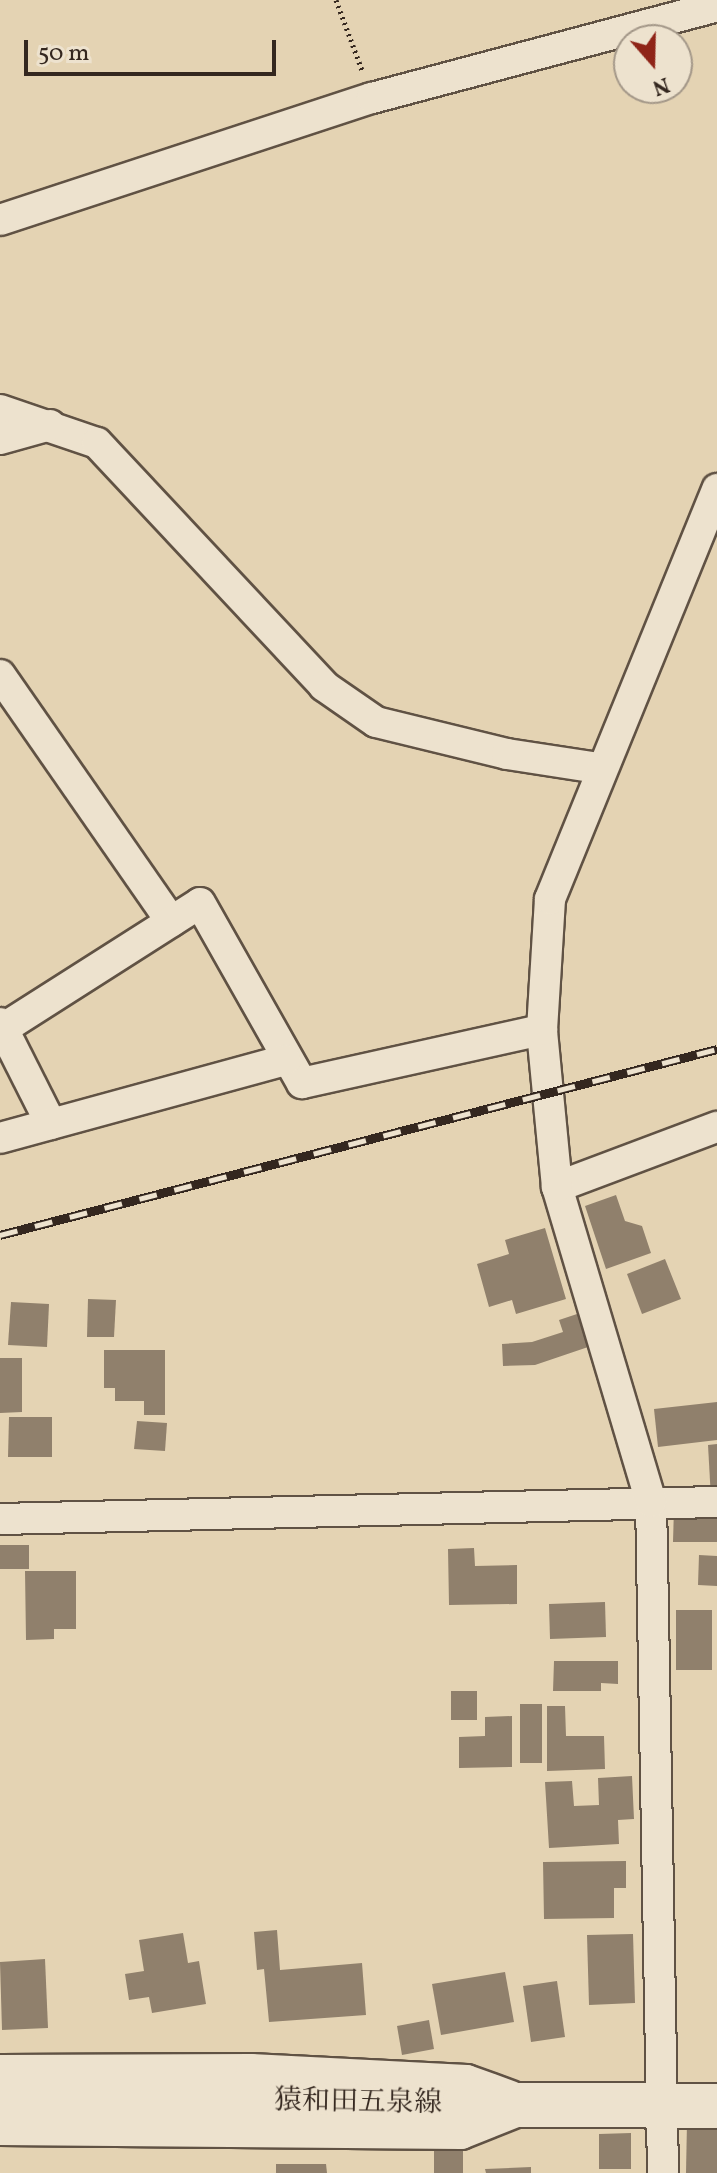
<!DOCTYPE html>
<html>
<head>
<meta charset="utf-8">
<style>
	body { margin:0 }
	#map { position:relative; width:717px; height:2173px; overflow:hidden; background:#e4d3b3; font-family:Vollkorn,"Noto Serif JP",serif }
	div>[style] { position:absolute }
	.building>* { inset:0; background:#90806c }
	.path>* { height:5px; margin-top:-2.5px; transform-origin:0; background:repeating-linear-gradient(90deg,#34271f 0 2px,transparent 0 6px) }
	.roads { filter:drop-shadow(2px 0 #605244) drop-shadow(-2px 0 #605244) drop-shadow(0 2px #605244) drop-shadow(0 -2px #605244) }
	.minor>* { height:30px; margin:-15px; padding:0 15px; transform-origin:15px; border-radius:15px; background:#ede2ce }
	.secondary>* { height:44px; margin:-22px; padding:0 22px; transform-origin:22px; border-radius:22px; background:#ede2ce }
	.rail>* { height:9px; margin-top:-4.5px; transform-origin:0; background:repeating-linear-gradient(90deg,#ede2ce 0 18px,#34271f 0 36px); box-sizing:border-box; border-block:2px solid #34271f }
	span { translate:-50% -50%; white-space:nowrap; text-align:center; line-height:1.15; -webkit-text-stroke:8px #ede2ce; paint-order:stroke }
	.street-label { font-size:28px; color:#34271f }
	.north { position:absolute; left:613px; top:24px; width:80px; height:80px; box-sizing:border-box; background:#ede2ce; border:2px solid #a39788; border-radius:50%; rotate:160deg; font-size:22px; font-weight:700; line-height:32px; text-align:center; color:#34271f }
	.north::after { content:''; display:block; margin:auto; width:28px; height:36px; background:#8f2418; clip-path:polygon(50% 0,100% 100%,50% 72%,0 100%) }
	.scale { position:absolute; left:24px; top:40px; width:252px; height:36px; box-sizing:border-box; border:4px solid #34271f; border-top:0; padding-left:10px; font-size:24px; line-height:28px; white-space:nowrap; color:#34271f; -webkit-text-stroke:6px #ede2ce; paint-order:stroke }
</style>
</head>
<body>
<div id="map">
	<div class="building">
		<div style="clip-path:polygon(616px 1195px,625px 1221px,642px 1226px,651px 1253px,606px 1269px,585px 1206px)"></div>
		<div style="clip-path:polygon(545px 1228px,566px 1299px,516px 1314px,512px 1300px,489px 1307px,477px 1264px,509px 1254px,505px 1240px)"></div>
		<div style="clip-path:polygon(665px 1259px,681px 1299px,642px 1314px,627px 1274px)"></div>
		<div style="clip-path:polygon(88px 1299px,116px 1300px,114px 1337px,87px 1337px)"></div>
		<div style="clip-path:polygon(11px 1302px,49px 1304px,47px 1347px,8px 1345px)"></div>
		<div style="clip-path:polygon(583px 1312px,594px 1345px,535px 1365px,503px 1366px,502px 1344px,532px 1342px,563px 1332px,559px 1320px)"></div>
		<div style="clip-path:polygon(104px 1350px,165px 1350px,165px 1415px,144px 1415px,144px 1401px,115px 1401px,115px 1388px,104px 1388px)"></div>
		<div style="clip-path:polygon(0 1358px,22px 1358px,22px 1412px,0 1413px)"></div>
		<div style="clip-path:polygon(717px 1402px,717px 1440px,658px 1447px,654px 1409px)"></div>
		<div style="clip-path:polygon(9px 1417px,52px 1417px,52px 1457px,8px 1457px)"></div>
		<div style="clip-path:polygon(137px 1421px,167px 1423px,165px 1451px,134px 1449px)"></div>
		<div style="clip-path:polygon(717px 1444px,717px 1499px,711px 1499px,708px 1445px)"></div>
		<div style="clip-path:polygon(674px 1508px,717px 1509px,717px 1542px,673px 1542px)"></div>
		<div style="clip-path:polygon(0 1545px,29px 1545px,29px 1569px,0 1569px)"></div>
		<div style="clip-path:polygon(474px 1548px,475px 1566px,517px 1565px,517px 1604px,449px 1605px,448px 1549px)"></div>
		<div style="clip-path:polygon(699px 1555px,717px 1556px,717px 1586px,698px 1585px)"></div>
		<div style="clip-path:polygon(25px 1571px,76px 1571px,76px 1629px,54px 1629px,54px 1639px,26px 1640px)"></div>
		<div style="clip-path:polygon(605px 1602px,606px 1637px,550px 1639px,549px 1604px)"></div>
		<div style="clip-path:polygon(676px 1610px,712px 1610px,712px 1670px,676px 1670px)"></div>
		<div style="clip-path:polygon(554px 1661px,618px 1661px,618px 1684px,601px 1683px,601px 1691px,553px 1691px)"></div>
		<div style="clip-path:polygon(451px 1691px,477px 1691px,477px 1720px,451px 1720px)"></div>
		<div style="clip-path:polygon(520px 1704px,542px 1704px,542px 1763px,520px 1763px)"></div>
		<div style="clip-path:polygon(547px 1706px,565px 1706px,566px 1736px,604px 1736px,605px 1769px,547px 1771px)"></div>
		<div style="clip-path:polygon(512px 1716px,512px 1767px,459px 1768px,459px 1737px,485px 1736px,485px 1717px)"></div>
		<div style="clip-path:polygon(632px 1776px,634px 1819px,618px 1820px,619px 1844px,549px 1848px,545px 1782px,572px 1781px,574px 1806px,599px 1805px,598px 1778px)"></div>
		<div style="clip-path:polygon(626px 1861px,626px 1888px,614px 1888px,614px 1918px,544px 1919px,543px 1862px)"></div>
		<div style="clip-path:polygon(277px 1930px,280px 1970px,362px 1963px,366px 2015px,269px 2022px,264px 1969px,257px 1970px,254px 1932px)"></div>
		<div style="clip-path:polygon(183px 1933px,188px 1963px,199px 1961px,206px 2004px,152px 2013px,149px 1997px,129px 2000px,125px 1974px,144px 1971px,139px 1940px)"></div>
		<div style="clip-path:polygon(633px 1934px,635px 2003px,589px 2005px,587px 1935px)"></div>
		<div style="clip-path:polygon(45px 1959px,48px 2028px,2px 2030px,0 1962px)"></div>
		<div style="clip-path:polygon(505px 1972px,514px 2022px,441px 2035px,432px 1984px)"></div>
		<div style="clip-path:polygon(557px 1981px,565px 2037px,531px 2042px,523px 1986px)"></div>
		<div style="clip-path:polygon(429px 2020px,434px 2049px,402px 2055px,397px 2026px)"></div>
		<div style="clip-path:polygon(687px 2122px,717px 2122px,717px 2173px,686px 2173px)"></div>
		<div style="clip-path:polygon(631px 2133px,631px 2169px,599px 2169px,599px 2134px)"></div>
		<div style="clip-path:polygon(434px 2145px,463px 2145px,463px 2173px,434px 2173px)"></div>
		<div style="clip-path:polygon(276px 2164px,326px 2164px,327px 2173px,276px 2173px)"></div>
		<div style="clip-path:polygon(531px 2167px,531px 2173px,486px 2173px,485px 2169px)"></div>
	</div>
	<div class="path">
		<div style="left:336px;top:0;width:75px;rotate:69.6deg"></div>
	</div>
	<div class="roads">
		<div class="minor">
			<div style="left:0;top:220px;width:391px;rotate:-18.2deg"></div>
			<div style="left:372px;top:98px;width:357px;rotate:-14.9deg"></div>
			<div style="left:0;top:410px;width:102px;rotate:18.8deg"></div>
			<div style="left:97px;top:443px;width:333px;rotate:46.9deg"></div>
			<div style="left:324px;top:686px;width:63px;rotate:34.7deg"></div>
			<div style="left:376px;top:722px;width:135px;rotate:13.7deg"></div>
			<div style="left:507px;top:754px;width:93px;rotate:8.7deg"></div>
			<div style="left:0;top:439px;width:52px;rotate:-15.6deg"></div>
			<div style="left:0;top:675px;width:300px;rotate:55.2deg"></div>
			<div style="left:0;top:1023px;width:113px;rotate:63.2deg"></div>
			<div style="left:4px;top:1028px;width:232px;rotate:-32.5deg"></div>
			<div style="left:200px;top:903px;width:207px;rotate:60.5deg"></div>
			<div style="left:302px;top:1083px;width:246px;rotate:-12.5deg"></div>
			<div style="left:0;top:1138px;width:296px;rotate:-15.3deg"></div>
			<div style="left:557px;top:1187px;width:171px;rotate:-20.6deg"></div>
			<div style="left:0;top:1519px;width:717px;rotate:-1.36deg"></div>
			<div style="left:0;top:2070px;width:251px;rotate:-0.2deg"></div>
			<div style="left:251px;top:2069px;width:216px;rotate:2.9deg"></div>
			<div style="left:467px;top:2080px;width:47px;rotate:20deg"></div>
			<div style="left:0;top:2130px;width:461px;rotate:0.5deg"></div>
			<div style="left:461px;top:2134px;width:62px;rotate:-21.6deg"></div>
			<div style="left:663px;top:2173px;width:671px;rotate:-91.02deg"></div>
			<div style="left:651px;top:1502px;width:329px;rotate:-106.6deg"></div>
			<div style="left:557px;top:1187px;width:158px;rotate:-95.5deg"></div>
			<div style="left:542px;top:1030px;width:131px;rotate:-86.5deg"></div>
			<div style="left:550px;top:899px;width:443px;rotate:-67.8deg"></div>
		</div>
		<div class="secondary">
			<div style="left:0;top:2101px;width:717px;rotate:0.4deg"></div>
		</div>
	</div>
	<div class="rail">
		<div style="left:0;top:1235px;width:741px;rotate:-14.54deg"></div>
	</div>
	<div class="street-label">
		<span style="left:358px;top:2103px;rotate:1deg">猿和田五泉線</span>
	</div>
	<div class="north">N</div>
	<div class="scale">50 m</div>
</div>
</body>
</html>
